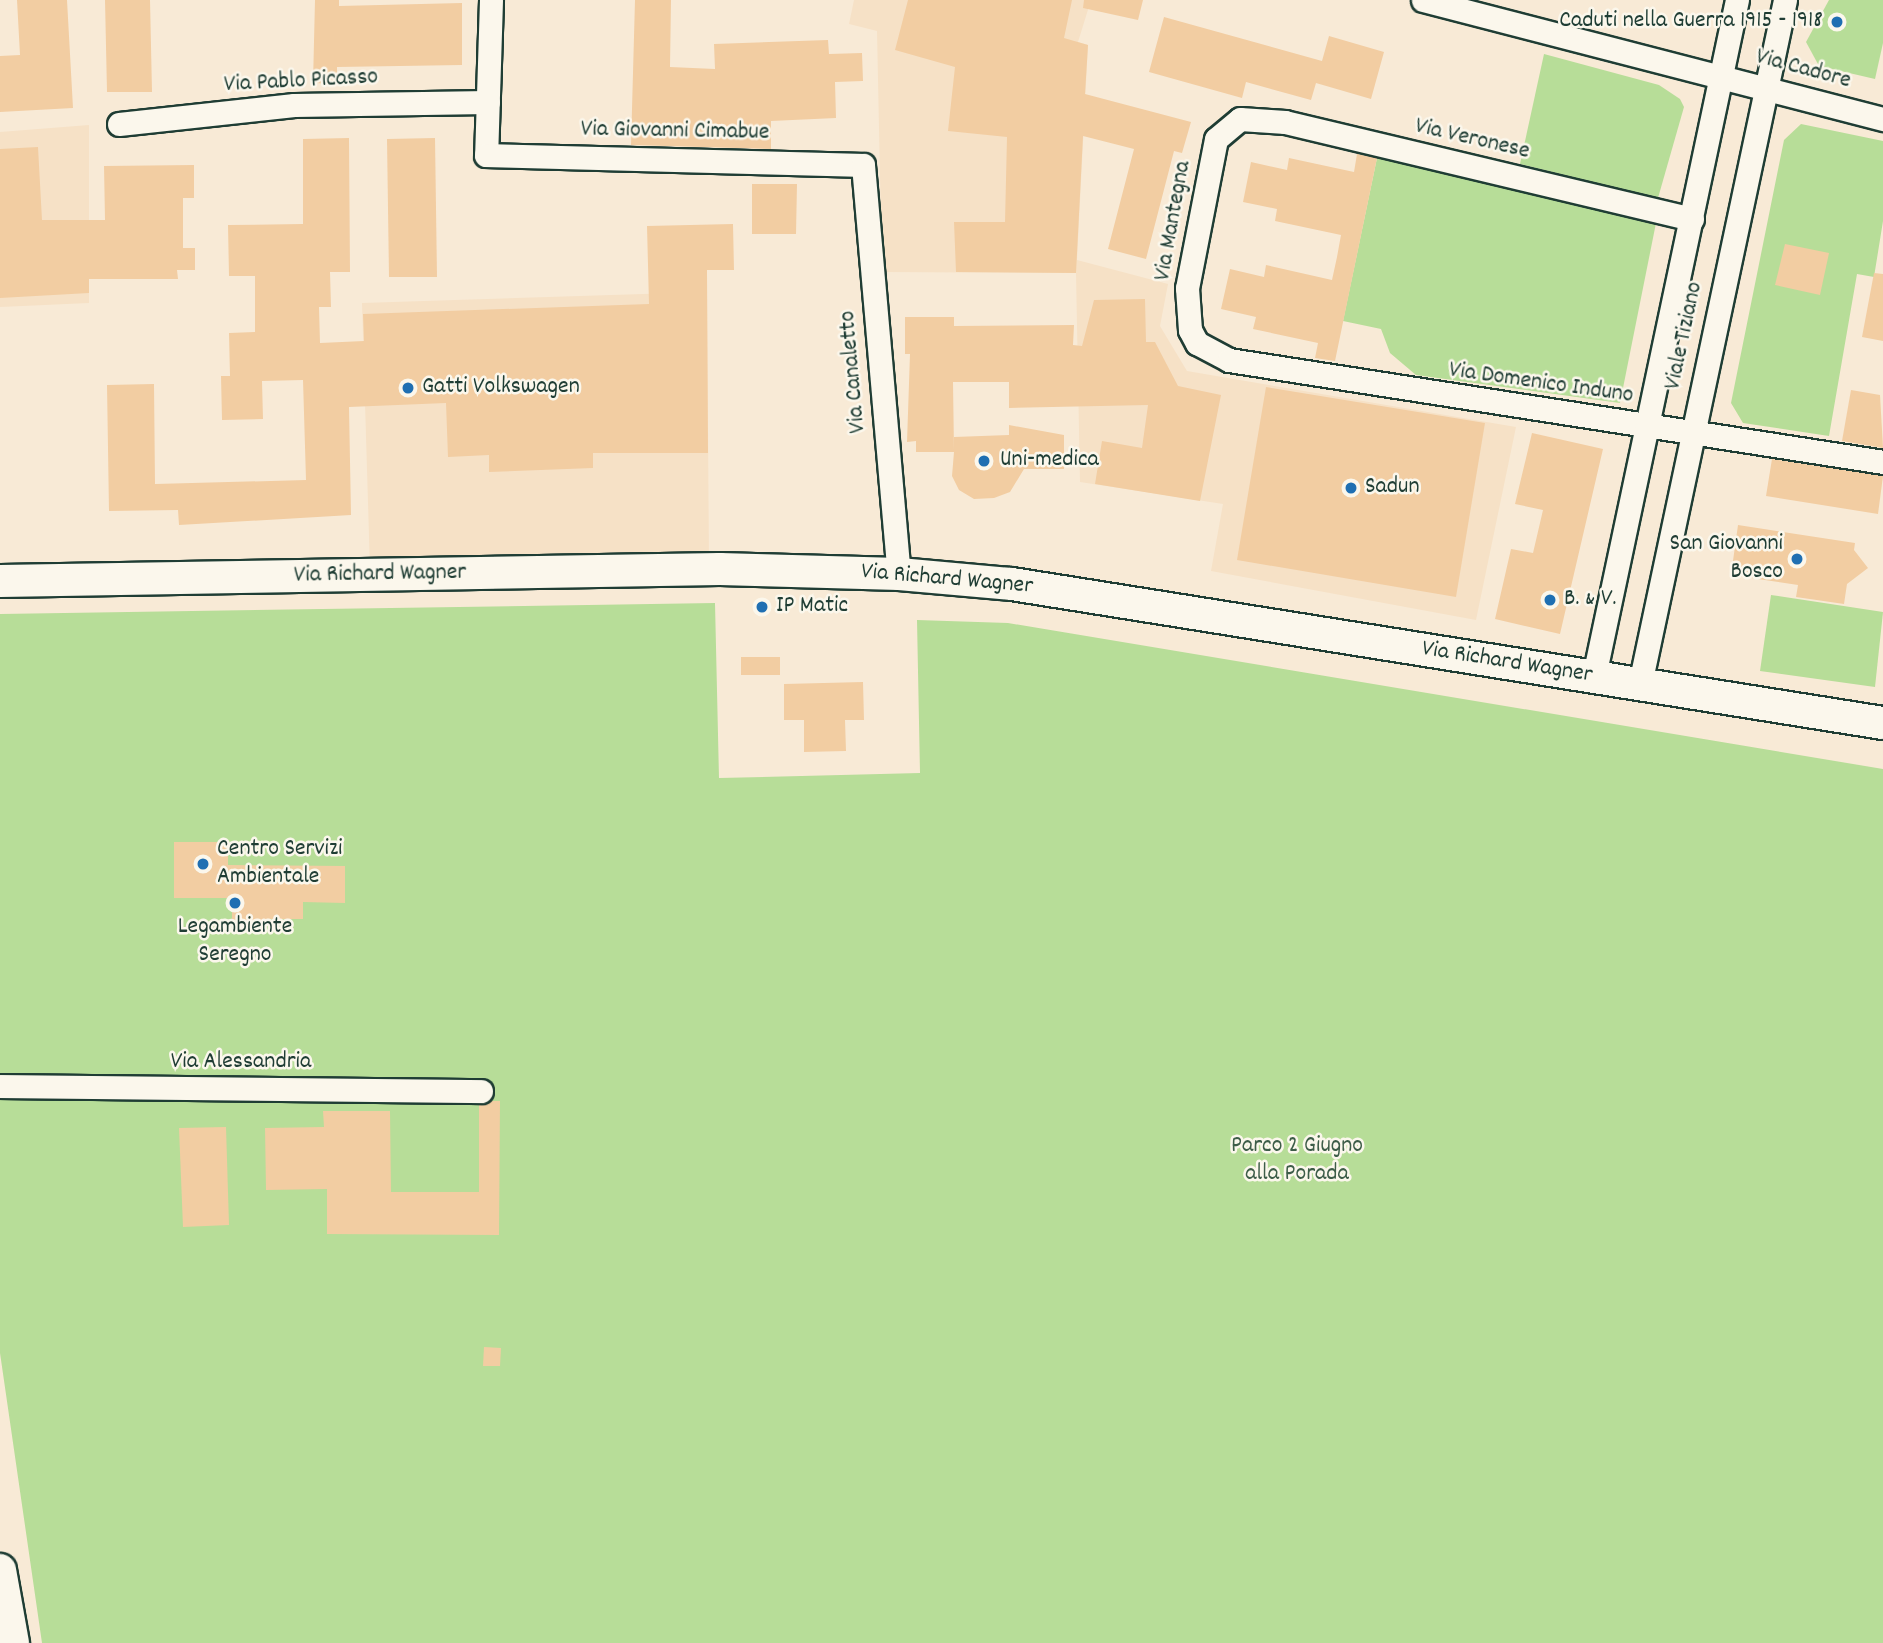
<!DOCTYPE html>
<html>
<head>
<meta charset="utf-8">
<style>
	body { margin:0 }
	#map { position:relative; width:1883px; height:1643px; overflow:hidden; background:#f8ead6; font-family:Dekko,sans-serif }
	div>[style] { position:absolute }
	.built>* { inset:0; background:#f6e1c6 }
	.green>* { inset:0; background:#b7dd98 }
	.building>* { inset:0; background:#f2cda2 }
	.roads { filter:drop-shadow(2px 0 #1f3d34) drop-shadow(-2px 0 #1f3d34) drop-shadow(0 2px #1f3d34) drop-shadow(0 -2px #1f3d34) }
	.street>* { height:23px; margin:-11.5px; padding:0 11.5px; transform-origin:11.5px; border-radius:11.5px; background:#fbf7ec }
	.secondary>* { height:32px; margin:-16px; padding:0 16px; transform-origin:16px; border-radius:16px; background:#fbf7ec }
	.dots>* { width:19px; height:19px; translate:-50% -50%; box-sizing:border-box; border:4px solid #fbf7ec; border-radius:50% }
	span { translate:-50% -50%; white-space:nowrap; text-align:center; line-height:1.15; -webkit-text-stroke:5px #fbf7ec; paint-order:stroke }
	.poi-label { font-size:24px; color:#1f3d34 }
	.right { translate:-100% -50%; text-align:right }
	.left { translate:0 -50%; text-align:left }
	.street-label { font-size:24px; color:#1f3d34 }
	.park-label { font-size:24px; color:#3d5d48 }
</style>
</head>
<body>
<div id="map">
	<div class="built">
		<div style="clip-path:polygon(854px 0,1091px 0,1078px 42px,1088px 45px,1077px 260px,1168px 284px,1160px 326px,1187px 371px,1516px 427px,1476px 620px,1211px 571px,1223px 504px,1080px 482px,1076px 273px,882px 272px,877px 31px,849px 24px)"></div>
		<div style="clip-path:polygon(89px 125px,89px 303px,0 307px,0 132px)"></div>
		<div style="clip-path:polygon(707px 292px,709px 563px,370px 569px,362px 303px)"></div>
	</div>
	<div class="green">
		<div style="clip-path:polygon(1829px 0,1883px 0,1883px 43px,1875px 79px,1819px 66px,1806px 42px)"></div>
		<div style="clip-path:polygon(1544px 54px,1659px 85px,1680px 99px,1684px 107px,1658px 198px,1520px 164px)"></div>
		<div style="clip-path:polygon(1801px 124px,1883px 141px,1883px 221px,1874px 277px,1857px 274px,1829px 436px,1743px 423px,1731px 403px,1784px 140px)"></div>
		<div style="clip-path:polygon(1377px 158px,1656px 223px,1620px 403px,1416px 375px,1390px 353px,1381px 329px,1343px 321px)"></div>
		<div style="clip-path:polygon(1771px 595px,1883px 612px,1875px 687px,1760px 671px)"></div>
		<div style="clip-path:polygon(715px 603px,719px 778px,920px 773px,917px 620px,1008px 623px,1883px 769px,1883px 1643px,42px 1643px,0 1353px,0 614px)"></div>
	</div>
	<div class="building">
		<div style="clip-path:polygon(17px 0,67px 0,73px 108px,0 112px,0 56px,20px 55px)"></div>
		<div style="clip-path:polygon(105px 0,150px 0,152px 92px,107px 92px)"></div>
		<div style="clip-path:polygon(315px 0,339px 0,339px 6px,462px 3px,462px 65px,337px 67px,337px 84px,313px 83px)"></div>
		<div style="clip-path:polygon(635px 0,671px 0,670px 67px,715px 69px,714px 44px,828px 40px,829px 54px,862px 53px,863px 81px,835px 82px,836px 118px,771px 121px,771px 149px,631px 145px)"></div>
		<div style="clip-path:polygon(908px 0,1072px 0,1064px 38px,1088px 45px,1085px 94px,1191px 122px,1182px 153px,1174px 151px,1146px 259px,1108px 249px,1134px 149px,1083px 136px,1076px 273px,956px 272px,954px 222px,1005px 222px,1007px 137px,948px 131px,955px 67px,895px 50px)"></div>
		<div style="clip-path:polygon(1084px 0,1143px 0,1138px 20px,1083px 8px)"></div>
		<div style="clip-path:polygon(1164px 17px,1322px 61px,1329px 36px,1384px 52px,1371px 99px,1316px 83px,1311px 100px,1246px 82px,1242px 98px,1149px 72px)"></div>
		<div style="clip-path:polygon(349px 138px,350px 272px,330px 272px,331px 307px,319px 307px,320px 343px,364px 341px,363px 314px,649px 304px,647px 226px,733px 224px,734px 270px,707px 270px,708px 453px,593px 453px,593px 468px,489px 472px,489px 455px,448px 457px,446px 403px,349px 407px,351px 515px,179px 525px,178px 510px,109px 511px,107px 385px,154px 384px,155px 484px,306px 480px,303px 380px,262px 381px,263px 419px,222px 420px,221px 376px,230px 376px,229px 333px,255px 332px,255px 276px,229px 276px,228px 225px,303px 224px,303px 139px)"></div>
		<div style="clip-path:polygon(435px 138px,437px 277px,389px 277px,387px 139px)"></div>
		<div style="clip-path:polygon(38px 147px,42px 220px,105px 220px,104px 166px,194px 165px,194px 198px,183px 198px,183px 248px,195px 248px,195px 270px,177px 270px,178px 279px,89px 279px,89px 293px,0 298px,0 149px)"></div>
		<div style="clip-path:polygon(1357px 154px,1377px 158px,1335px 361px,1315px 358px,1318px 343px,1253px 329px,1256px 317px,1221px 309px,1230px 269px,1264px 277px,1266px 265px,1332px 280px,1337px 257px,1341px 235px,1275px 221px,1277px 209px,1243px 202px,1251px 162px,1287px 170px,1289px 158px,1354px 172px)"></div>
		<div style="clip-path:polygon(752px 184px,797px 184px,796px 234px,752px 234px)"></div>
		<div style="clip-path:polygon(1785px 244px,1829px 253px,1820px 295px,1775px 285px)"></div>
		<div style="clip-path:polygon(1874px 273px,1883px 274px,1883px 341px,1862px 337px)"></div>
		<div style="clip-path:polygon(1145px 299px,1146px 342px,1155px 342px,1178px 386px,1221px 395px,1200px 501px,1095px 484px,1102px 441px,1142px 448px,1148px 405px,1009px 408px,1009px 382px,953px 382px,954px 451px,954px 437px,1009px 435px,1009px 425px,1064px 435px,1064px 469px,1024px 469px,1010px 492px,994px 498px,974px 499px,959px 490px,952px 476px,954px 452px,916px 452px,916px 441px,907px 442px,910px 354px,905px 354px,905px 317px,954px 317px,954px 326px,1074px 325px,1073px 345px,1082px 346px,1094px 300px)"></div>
		<div style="clip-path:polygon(1266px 387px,1485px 423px,1456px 597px,1237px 560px)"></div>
		<div style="clip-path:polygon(1851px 390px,1880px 395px,1883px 448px,1842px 441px)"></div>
		<div style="clip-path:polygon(1532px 433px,1603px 449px,1560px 634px,1495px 619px,1511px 549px,1533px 553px,1543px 510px,1515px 504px)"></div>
		<div style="clip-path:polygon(1772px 459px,1883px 476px,1878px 514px,1766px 496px)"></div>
		<div style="clip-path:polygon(1738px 525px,1855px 543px,1854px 550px,1868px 568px,1847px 584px,1844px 604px,1796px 597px,1798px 585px,1731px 575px)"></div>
		<div style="clip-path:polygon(741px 657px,780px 657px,780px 675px,741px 675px)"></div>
		<div style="clip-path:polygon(863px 682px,864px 720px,845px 720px,846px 751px,804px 752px,804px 720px,784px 720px,784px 684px)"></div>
		<div style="clip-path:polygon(174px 842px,228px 842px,228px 865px,345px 866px,345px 903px,303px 902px,303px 919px,262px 919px,262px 930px,232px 930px,232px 898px,174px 898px)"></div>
		<div style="clip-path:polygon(490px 1101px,500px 1101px,499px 1235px,327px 1234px,327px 1189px,266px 1190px,265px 1128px,324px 1127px,323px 1111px,390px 1111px,391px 1192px,479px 1192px,479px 1105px)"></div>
		<div style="clip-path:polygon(226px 1127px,229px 1225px,183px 1227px,179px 1128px)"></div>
		<div style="clip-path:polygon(484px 1347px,501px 1348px,500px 1366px,483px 1366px)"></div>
	</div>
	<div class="roads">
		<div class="street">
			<div style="left:491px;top:0;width:155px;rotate:91.8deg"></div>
			<div style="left:486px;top:155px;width:377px;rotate:1.5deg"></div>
			<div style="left:863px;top:165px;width:411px;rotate:85deg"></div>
			<div style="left:1423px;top:0;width:475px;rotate:14.5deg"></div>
			<div style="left:119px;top:124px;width:176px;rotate:-6.2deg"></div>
			<div style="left:294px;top:105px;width:194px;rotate:-0.9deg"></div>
			<div style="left:1692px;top:219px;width:418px;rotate:-166.6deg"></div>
			<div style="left:1285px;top:122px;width:45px;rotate:-176.2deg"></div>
			<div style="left:1240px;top:119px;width:31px;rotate:140deg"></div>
			<div style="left:1216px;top:139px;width:152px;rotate:101deg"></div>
			<div style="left:1187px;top:288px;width:42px;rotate:85.9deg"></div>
			<div style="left:1190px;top:330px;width:15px;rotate:62deg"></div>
			<div style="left:1197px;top:343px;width:36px;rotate:28deg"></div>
			<div style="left:1229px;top:360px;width:662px;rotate:8.86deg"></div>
			<div style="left:1594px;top:676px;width:691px;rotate:-78.06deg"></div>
			<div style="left:1640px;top:684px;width:699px;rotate:-78.03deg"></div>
			<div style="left:0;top:1086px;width:481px;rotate:0.6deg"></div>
		</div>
		<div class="secondary">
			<div style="left:0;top:581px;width:720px;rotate:-0.95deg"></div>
			<div style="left:720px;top:569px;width:179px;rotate:1.6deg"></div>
			<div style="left:899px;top:574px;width:113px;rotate:5.1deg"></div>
			<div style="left:1012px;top:584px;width:882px;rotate:9.07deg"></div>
			<div style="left:0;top:1570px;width:74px;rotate:79.9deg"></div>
		</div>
	</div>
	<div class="dots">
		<div style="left:1837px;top:22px;background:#1f6fb2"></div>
		<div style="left:408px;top:388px;background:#1f6fb2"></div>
		<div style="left:984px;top:461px;background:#1f6fb2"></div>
		<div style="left:1351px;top:488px;background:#1f6fb2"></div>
		<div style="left:1797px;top:559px;background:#1f6fb2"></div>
		<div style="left:1550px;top:600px;background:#1f6fb2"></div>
		<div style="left:762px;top:607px;background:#1f6fb2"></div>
		<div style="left:203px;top:864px;background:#1f6fb2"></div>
		<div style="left:235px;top:903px;background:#1f6fb2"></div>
	</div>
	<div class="poi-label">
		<span class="right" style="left:1823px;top:22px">Caduti nella Guerra 1915 - 1918</span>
		<span class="left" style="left:422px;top:388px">Gatti Volkswagen</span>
		<span class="left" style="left:1000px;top:461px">Uni-medica</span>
		<span class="left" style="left:1365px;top:488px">Sadun</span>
		<span class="right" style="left:1783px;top:559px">San Giovanni<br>Bosco</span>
		<span class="left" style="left:1564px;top:600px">B. &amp; V.</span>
		<span class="left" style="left:776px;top:607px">IP Matic</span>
		<span class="left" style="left:217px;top:864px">Centro Servizi<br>Ambientale</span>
		<span style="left:235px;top:942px">Legambiente<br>Seregno</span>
	</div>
	<div class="street-label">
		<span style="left:1803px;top:70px;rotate:15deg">Via Cadore</span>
		<span style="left:301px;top:82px;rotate:-3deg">Via Pablo Picasso</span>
		<span style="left:675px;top:132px;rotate:1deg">Via Giovanni Cimabue</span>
		<span style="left:1472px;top:140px;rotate:13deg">Via Veronese</span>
		<span style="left:1174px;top:221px;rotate:-80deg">Via Mantegna</span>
		<span style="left:1685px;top:336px;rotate:-78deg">Viale Tiziano</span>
		<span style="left:854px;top:372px;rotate:-95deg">Via Canaletto</span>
		<span style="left:1541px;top:384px;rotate:8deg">Via Domenico Induno</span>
		<span style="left:380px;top:575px;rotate:-1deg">Via Richard Wagner</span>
		<span style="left:947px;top:580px;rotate:5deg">Via Richard Wagner</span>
		<span style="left:1507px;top:663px;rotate:9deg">Via Richard Wagner</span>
		<span style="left:241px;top:1063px">Via Alessandria</span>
	</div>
	<div class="park-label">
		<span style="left:1297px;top:1161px">Parco 2 Giugno<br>alla Porada</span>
	</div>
</div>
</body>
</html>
